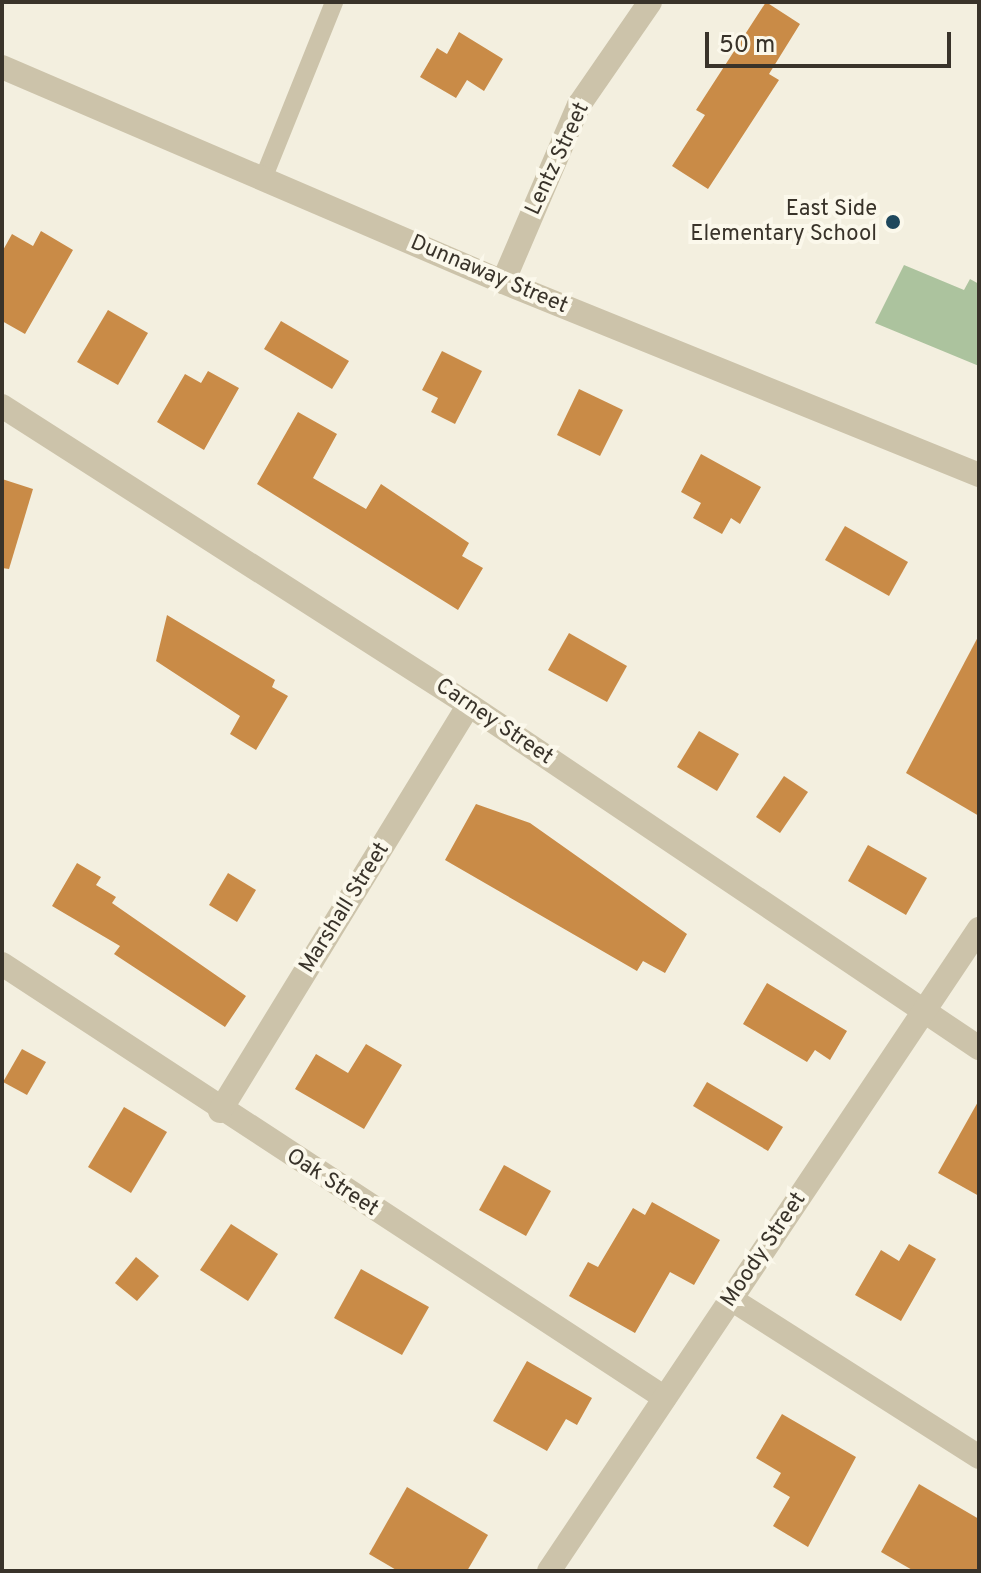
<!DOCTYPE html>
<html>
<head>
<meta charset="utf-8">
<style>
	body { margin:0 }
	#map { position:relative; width:981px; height:1573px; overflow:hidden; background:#f3efdf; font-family:Overpass,sans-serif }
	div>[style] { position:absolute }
	.green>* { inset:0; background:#acc39e }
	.building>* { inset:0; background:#c98b47 }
	.lane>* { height:18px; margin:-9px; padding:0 9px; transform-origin:9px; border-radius:9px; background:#ccc3aa }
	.street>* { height:24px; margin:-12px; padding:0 12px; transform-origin:12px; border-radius:12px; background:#ccc3aa }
	.dots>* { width:22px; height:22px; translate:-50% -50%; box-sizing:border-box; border:4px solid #fbf8eb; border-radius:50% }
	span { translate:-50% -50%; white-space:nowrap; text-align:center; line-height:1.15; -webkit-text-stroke:8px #fbf8eb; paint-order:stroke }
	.street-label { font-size:22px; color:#39332a }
	.poi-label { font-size:22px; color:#39332a }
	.right { translate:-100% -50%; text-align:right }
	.frame { position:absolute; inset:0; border:4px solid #39332a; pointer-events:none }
	.scale { position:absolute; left:705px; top:32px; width:246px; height:36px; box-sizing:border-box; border:4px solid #39332a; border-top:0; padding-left:10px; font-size:24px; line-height:28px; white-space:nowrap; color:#39332a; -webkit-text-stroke:6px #fbf8eb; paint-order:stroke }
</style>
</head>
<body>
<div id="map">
	<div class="green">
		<div style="clip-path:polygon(904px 265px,964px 290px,970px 279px,979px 284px,979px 366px,875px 323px)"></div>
	</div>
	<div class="building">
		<div style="clip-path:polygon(766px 2px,800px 24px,769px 74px,779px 80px,708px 189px,672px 166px,705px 115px,696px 110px)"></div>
		<div style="clip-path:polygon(459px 32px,503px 59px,484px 91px,467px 80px,456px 98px,420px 77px,437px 48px,447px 54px)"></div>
		<div style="clip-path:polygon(41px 231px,73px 250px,25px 334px,2px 321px,2px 252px,12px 234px,33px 246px)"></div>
		<div style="clip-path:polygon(108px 310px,148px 333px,118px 385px,77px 362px)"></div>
		<div style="clip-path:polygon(281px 321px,349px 361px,332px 389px,264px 349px)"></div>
		<div style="clip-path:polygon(442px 351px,482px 371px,455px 424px,431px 412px,438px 398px,422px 390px)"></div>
		<div style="clip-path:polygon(208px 371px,239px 388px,204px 450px,157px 422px,185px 374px,201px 383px)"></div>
		<div style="clip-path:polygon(579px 389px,623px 410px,600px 456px,557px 435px)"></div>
		<div style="clip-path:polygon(298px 412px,337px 434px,313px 478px,366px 509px,381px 484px,469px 543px,462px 556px,483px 568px,458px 610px,257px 484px)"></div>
		<div style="clip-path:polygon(701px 454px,761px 487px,740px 524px,731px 518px,722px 534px,693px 518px,701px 503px,681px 492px)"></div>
		<div style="clip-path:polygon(2px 479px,33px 489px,9px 569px,2px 568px)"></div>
		<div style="clip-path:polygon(845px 526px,908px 562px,889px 596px,825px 560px)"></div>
		<div style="clip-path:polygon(167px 615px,275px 680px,272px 687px,288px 696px,256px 750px,230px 734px,240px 716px,156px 661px)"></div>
		<div style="clip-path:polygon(569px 633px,627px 666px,607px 702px,548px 670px)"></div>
		<div style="clip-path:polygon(979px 635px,979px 816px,906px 773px)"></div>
		<div style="clip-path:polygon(699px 731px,739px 754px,717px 791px,677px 767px)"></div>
		<div style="clip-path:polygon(784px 776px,808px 792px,780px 833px,756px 817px)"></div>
		<div style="clip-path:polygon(476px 804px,530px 823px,687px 934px,665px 973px,643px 961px,637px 971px,445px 860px)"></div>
		<div style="clip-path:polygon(868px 845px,927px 878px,906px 915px,848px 881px)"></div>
		<div style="clip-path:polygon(77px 863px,101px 877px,96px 885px,116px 897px,112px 903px,246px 996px,225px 1027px,114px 954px,120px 946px,52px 906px)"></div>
		<div style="clip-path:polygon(228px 873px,256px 890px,237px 922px,209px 905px)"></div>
		<div style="clip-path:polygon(767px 983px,847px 1031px,830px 1060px,815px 1050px,807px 1062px,743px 1024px)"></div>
		<div style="clip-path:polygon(366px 1044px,402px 1065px,364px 1129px,295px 1089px,316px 1054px,348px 1073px)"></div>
		<div style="clip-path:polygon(22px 1049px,46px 1062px,27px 1095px,3px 1082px)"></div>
		<div style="clip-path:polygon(707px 1082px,783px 1127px,768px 1151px,693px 1106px)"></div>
		<div style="clip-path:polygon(979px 1100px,979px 1196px,938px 1173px)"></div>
		<div style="clip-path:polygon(124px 1107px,167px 1132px,131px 1193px,88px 1167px)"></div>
		<div style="clip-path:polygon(504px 1165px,551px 1191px,526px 1236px,479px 1210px)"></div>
		<div style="clip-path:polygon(652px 1202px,720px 1240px,694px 1285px,670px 1272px,635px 1333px,569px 1296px,588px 1262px,598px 1267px,633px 1208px,645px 1215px)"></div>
		<div style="clip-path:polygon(231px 1224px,278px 1254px,248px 1301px,200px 1270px)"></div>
		<div style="clip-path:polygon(909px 1244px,936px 1259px,901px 1321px,855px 1295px,881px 1250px,899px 1261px)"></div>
		<div style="clip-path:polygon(136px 1257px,159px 1276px,137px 1301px,115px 1283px)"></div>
		<div style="clip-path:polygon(361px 1269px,429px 1307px,402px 1355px,334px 1318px)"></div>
		<div style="clip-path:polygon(527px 1361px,592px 1398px,577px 1425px,566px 1419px,547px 1451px,493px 1421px)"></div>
		<div style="clip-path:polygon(782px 1414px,856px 1457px,808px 1547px,773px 1526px,790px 1497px,773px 1487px,781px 1473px,756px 1458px)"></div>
		<div style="clip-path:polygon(919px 1484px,979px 1519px,979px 1571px,914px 1571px,881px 1552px)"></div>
		<div style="clip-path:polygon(407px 1487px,488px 1535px,467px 1571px,398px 1571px,369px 1554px)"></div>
	</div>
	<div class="lane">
		<div style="left:263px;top:179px;width:191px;rotate:-68.1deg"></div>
	</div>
	<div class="street">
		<div style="left:2px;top:67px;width:545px;rotate:23.23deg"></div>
		<div style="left:503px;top:282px;width:514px;rotate:22.07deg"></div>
		<div style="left:503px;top:282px;width:193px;rotate:-66.8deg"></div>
		<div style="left:579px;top:105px;width:125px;rotate:-55.4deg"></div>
		<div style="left:2px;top:406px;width:555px;rotate:32.63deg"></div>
		<div style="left:469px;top:705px;width:615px;rotate:33.92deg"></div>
		<div style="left:2px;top:964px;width:792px;rotate:33.21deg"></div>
		<div style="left:220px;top:1111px;width:476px;rotate:-58.5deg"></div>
		<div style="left:731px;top:1299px;width:294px;rotate:32.5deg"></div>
		<div style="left:549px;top:1571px;width:773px;rotate:-56.19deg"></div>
	</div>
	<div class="dots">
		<div style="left:893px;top:222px;background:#1e475c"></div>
	</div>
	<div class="street-label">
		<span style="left:558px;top:159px;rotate:-65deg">Lentz Street</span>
		<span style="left:489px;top:275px;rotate:23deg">Dunnaway Street</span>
		<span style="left:494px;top:722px;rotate:34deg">Carney Street</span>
		<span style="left:345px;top:908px;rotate:-58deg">Marshall Street</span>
		<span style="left:332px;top:1183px;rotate:33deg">Oak Street</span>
		<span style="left:764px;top:1250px;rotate:-56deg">Moody Street</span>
	</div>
	<div class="poi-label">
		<span class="right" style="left:877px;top:222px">East Side<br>Elementary School</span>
	</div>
	<div class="frame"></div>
	<div class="scale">50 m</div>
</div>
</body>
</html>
